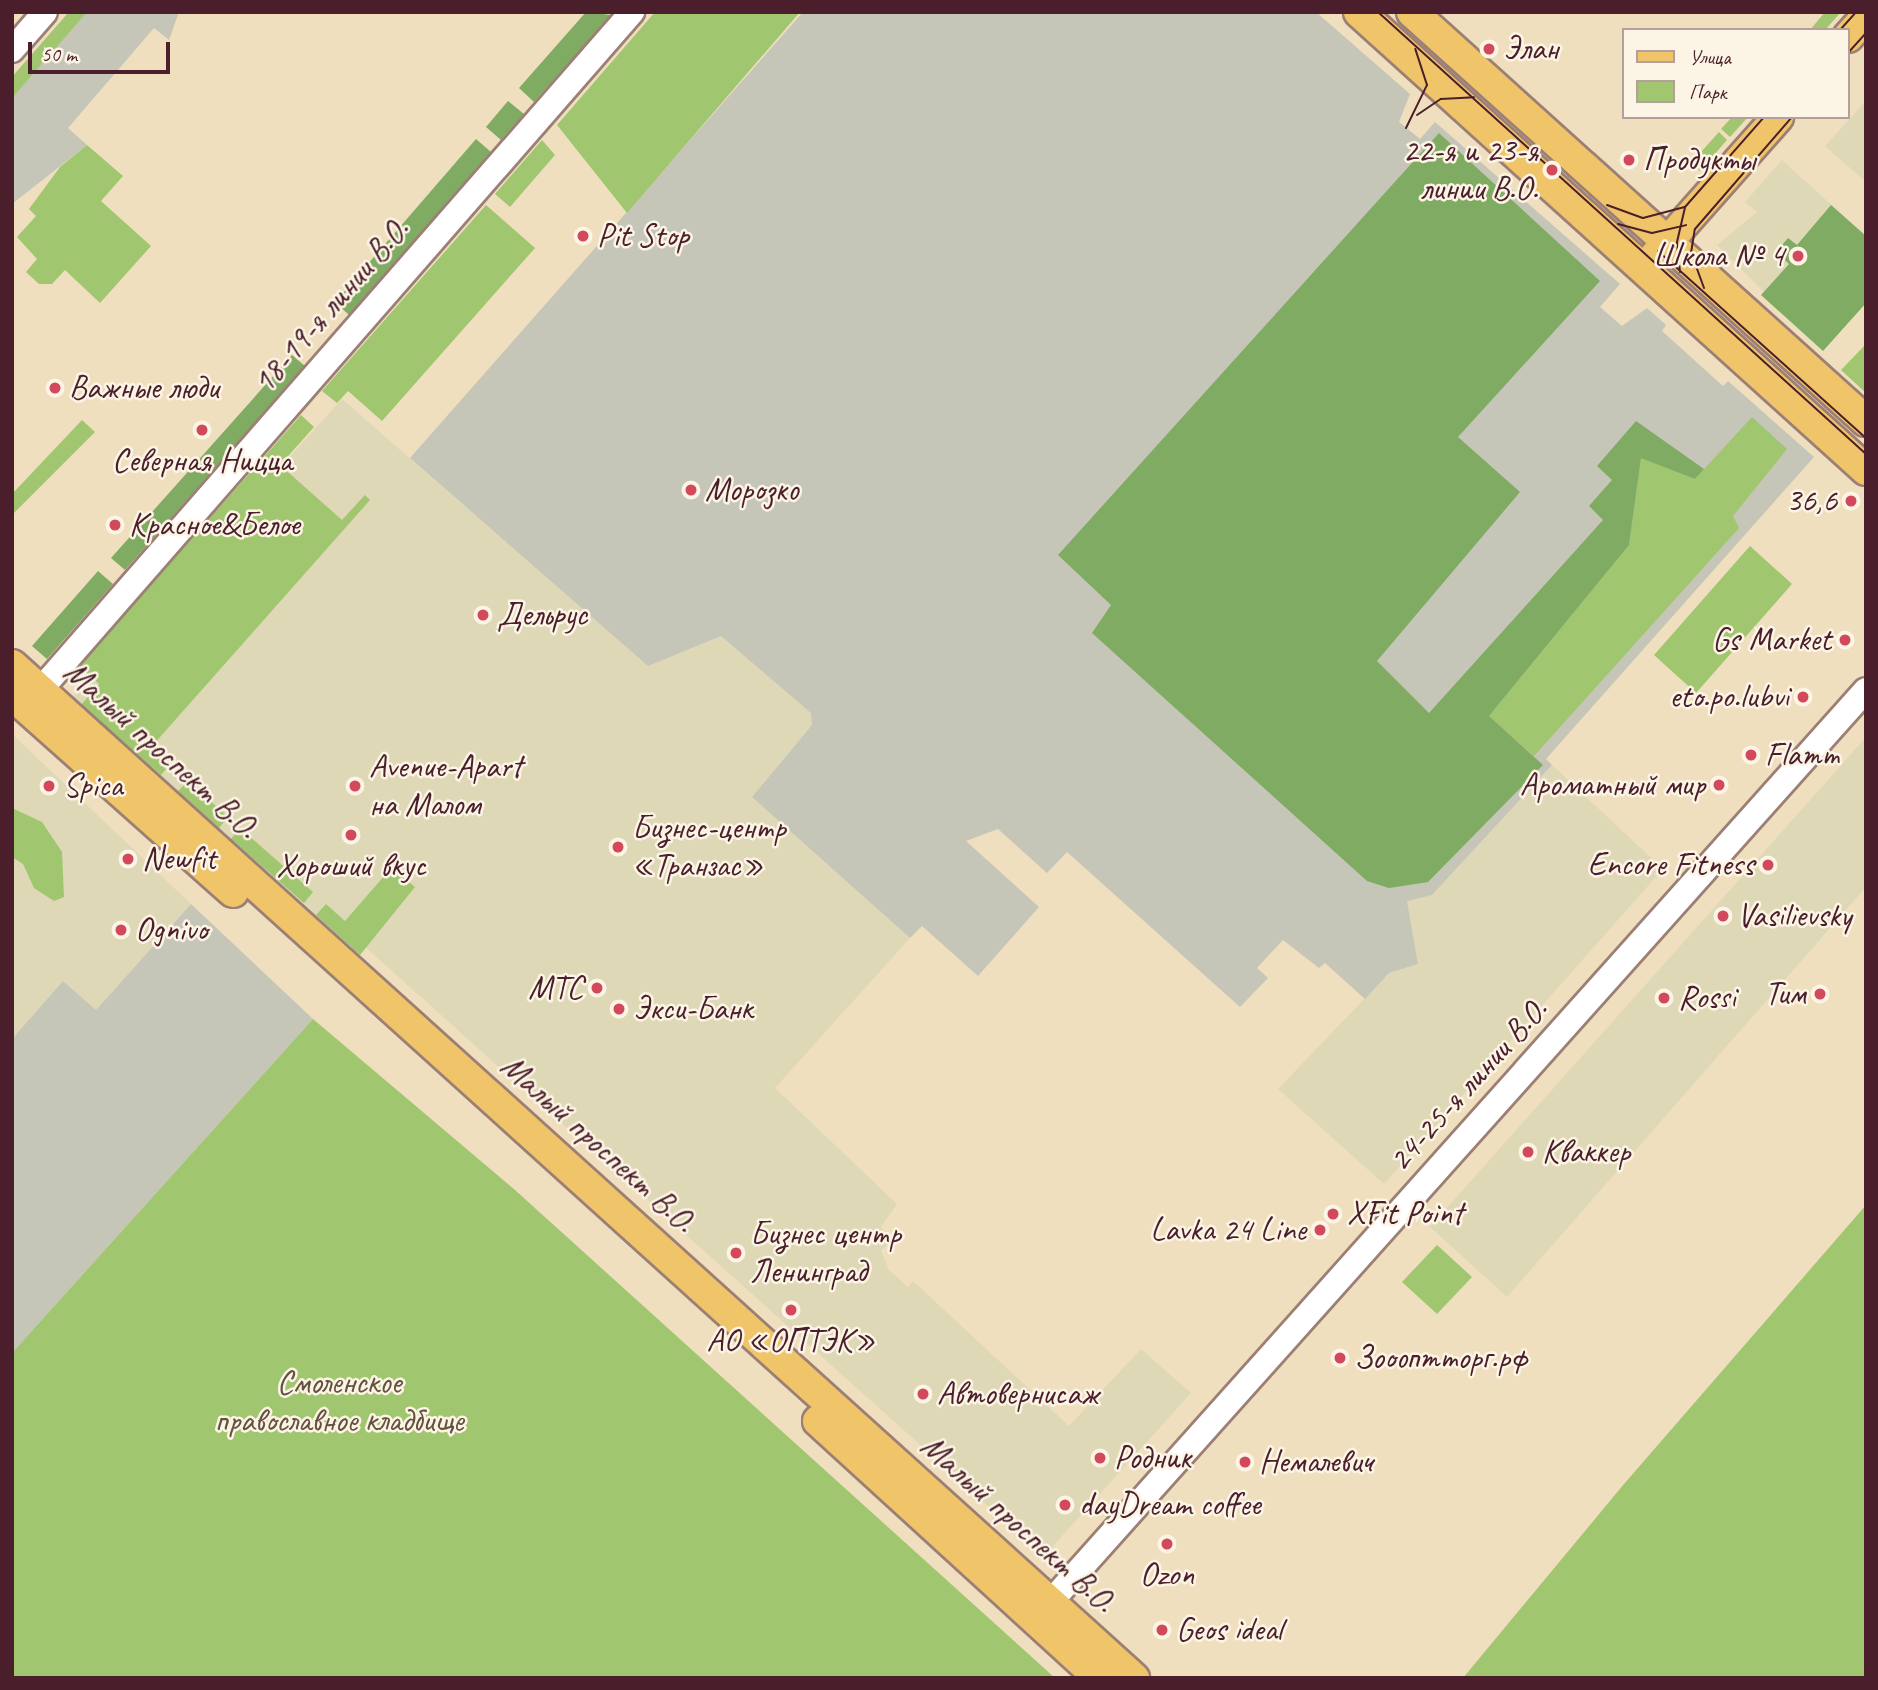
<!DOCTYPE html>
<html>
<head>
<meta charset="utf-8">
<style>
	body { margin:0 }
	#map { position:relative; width:1878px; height:1690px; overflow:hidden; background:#efdfbf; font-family:Caveat,sans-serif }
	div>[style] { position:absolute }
	.built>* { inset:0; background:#ded8b7 }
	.industrial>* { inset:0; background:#c5c5b8 }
	.green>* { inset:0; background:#a1c670 }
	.forest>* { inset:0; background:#80ab62 }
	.roads { filter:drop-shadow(2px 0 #9c7f75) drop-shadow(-2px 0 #9c7f75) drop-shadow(0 2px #9c7f75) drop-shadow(0 -2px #9c7f75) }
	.minor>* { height:24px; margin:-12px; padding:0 12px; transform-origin:12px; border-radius:12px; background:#fff }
	.major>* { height:30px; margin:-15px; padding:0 15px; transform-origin:15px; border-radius:15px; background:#f0c469 }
	.tram>* { height:2px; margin:-1px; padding:0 1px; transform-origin:1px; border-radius:1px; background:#4a1f2b }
	.dots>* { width:19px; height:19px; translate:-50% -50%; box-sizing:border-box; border:4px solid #fcf5e5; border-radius:50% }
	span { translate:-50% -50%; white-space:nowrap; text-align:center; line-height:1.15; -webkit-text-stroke:5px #fcf5e5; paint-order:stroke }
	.poi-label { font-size:33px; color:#4a1f2b }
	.left { translate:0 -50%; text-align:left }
	.right { translate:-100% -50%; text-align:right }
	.street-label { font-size:33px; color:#4a1f2b }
	.park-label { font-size:33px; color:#645140 }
	.frame { position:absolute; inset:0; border:14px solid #4a1f2b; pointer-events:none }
	.legend { position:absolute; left:1622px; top:28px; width:228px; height:91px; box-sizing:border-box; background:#fcf5e5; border:2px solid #b59f9b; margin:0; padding:9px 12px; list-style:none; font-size:21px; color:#4a1f2b }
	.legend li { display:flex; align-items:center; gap:14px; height:35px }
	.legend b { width:35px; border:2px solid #b59f9b }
	.scale { position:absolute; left:28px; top:42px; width:142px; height:32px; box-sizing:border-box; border:4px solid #4a1f2b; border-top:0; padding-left:9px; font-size:21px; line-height:24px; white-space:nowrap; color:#4a1f2b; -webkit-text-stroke:5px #fcf5e5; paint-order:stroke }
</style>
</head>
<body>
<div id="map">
	<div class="built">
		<div style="clip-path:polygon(1866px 101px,1866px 182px,1825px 146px)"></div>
		<div style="clip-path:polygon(1782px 160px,1866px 236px,1866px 303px,1823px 351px,1717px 245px,1757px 212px,1745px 202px)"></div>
		<div style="clip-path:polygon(342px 399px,648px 666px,721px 635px,812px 713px,812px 725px,752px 797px,910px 938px,775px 1088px,897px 1204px,881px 1227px,892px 1239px,881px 1251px,889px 1270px,908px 1287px,913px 1281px,1069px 1426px,1141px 1349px,1191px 1393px,1044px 1556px,363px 945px,354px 954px,72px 698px)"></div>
		<div style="clip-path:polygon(12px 734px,191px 904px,96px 1010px,63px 981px,12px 1039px)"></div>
		<div style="clip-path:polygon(1866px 737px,1866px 887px,1507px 1297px,1430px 1227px)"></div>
		<div style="clip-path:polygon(1552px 765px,1663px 869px,1384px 1184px,1278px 1089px,1389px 973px,1418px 964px,1407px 900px,1432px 895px)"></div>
	</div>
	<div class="industrial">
		<div style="clip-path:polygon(69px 12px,179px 12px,169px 40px,154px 28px,68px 128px,87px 145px,12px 204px,12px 77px)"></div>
		<div style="clip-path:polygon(803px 12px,1316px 12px,1410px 94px,1399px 122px,1420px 139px,1435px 122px,1620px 284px,1600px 307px,1622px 326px,1647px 308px,1666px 325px,1662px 331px,1723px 386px,1728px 381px,1814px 457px,1546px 759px,1552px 765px,1432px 895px,1407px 901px,1418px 964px,1389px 973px,1365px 999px,1325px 963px,1319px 968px,1283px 940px,1257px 968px,1268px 978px,1240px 1007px,1067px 852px,1047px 873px,998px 829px,966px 841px,1039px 907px,978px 976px,922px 926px,910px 938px,752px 797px,812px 725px,811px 713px,721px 636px,648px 666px,410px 458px)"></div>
		<div style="clip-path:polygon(191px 904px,313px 1019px,12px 1353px,12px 1039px,63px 981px,96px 1010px)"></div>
	</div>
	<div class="green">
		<div style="clip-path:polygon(69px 12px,87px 12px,12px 98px,12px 77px)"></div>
		<div style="clip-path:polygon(655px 12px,800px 12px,627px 213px,557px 125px)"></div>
		<div style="clip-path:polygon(1825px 12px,1841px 12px,1825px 30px,1810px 30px)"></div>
		<div style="clip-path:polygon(1732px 117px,1748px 117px,1730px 137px,1721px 129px)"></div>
		<div style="clip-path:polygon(1719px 132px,1727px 140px,1700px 171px,1691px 163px)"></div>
		<div style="clip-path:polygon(542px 140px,555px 155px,510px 207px,495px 194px)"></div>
		<div style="clip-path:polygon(87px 145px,123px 176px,101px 201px,151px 246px,100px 303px,65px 270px,52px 284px,39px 284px,26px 272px,37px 259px,17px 237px,36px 216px,29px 209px,60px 167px)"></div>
		<div style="clip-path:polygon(486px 205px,535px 248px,382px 421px,348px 391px,337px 403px,322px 391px)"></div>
		<div style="clip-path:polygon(1866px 344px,1866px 393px,1841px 370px)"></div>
		<div style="clip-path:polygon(301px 415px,314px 427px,280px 465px,342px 520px,365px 495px,370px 500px,153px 745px,171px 763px,161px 775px,81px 705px,99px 684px,79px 666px)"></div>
		<div style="clip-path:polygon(1752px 417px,1787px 449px,1733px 516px,1739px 528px,1534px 756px,1489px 716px,1629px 545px,1641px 457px,1695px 479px)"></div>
		<div style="clip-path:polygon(82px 420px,95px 432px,12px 515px,12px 494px)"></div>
		<div style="clip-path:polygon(1750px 546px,1792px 584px,1696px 693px,1654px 655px)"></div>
		<div style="clip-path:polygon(188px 781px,228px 817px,219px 828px,178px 791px)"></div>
		<div style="clip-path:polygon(12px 808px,42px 822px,62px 852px,64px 897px,54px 901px,34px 888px,23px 864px,12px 857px)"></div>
		<div style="clip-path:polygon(240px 828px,313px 892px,304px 903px,231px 839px)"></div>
		<div style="clip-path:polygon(392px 867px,415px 887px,360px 955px,316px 915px,326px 904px,345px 921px)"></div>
		<div style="clip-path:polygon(313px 1019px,515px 1190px,1055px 1678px,12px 1678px,12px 1353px)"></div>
		<div style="clip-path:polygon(1866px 1205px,1866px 1678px,1463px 1678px,1624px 1484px)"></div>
		<div style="clip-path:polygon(1437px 1245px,1472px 1277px,1437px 1314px,1402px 1282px)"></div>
	</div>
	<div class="forest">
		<div style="clip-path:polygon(586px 12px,611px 15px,534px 102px,519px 88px)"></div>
		<div style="clip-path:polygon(508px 101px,524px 114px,501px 140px,486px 127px)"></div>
		<div style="clip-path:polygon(1439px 133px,1600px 281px,1458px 437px,1520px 492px,1377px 661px,1429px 713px,1603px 520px,1589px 506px,1612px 480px,1597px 466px,1636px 421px,1704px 469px,1695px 479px,1641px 458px,1629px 545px,1489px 716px,1543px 765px,1428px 882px,1389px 888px,1367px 881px,1092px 633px,1111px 605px,1058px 555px)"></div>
		<div style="clip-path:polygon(476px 139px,491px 152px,349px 315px,335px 302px)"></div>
		<div style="clip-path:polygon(1831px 205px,1866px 236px,1866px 303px,1823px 351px,1761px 295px,1789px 264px,1776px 252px,1788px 238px,1797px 245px)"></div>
		<div style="clip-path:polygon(292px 355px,305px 366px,125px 570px,111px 558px)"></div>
		<div style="clip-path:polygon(98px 571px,113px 584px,47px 659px,32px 646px)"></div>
	</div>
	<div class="roads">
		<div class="minor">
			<div style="left:12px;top:50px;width:50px;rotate:-49deg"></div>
			<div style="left:28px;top:704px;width:919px;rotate:-48.88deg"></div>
			<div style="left:1038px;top:1616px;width:1242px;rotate:-48.2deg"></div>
		</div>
		<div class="major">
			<div style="left:1359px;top:12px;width:683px;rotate:42.09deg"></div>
			<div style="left:1412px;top:12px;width:611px;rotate:42.02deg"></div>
			<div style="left:1848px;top:37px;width:27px;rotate:-48deg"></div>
			<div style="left:1655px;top:256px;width:186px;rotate:-48.5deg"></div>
			<div style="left:12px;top:665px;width:1512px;rotate:42.08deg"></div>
			<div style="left:12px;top:695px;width:296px;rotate:41.7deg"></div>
			<div style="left:818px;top:1421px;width:381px;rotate:42.4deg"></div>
		</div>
	</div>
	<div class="tram">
		<div style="left:1378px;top:12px;width:658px;rotate:42.17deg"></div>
		<div style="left:1840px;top:30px;width:24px;rotate:-48deg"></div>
		<div style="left:1848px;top:53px;width:27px;rotate:-48deg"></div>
		<div style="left:1417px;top:115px;width:29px;rotate:-34deg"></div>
		<div style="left:1441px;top:99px;width:33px;rotate:-3deg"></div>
		<div style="left:1406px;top:128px;width:48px;rotate:-64deg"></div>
		<div style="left:1427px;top:85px;width:38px;rotate:-108deg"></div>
		<div style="left:1607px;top:205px;width:38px;rotate:20deg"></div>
		<div style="left:1643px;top:218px;width:43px;rotate:-14.7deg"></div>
		<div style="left:1618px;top:224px;width:35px;rotate:15deg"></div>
		<div style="left:1652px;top:233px;width:35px;rotate:-13deg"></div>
		<div style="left:1658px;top:251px;width:280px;rotate:42deg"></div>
		<div style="left:1680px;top:272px;width:30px;rotate:-96deg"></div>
		<div style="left:1677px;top:242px;width:36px;rotate:-77deg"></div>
		<div style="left:1685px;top:207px;width:120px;rotate:-48.7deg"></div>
		<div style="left:1704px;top:288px;width:37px;rotate:-110deg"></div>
		<div style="left:1691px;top:253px;width:24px;rotate:-81deg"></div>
		<div style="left:1695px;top:229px;width:148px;rotate:-49.1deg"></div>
	</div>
	<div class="dots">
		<div style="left:1489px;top:49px;background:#d1495b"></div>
		<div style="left:1629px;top:160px;background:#d1495b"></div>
		<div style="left:1552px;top:170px;background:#d1495b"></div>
		<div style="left:583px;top:236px;background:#d1495b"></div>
		<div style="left:1798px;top:256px;background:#d1495b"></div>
		<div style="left:55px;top:388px;background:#d1495b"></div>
		<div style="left:202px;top:430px;background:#d1495b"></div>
		<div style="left:691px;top:490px;background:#d1495b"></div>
		<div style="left:1851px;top:501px;background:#d1495b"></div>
		<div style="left:115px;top:525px;background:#d1495b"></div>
		<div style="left:483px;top:615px;background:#d1495b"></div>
		<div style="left:1845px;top:640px;background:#d1495b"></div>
		<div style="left:1803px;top:697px;background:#d1495b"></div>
		<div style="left:1751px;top:755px;background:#d1495b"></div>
		<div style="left:1719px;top:785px;background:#d1495b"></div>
		<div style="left:49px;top:786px;background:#d1495b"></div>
		<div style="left:355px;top:786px;background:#d1495b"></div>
		<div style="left:351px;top:835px;background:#d1495b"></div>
		<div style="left:618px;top:847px;background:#d1495b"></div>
		<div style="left:128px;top:859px;background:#d1495b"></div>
		<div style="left:1768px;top:865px;background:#d1495b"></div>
		<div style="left:1723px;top:916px;background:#d1495b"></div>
		<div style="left:121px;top:930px;background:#d1495b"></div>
		<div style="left:597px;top:988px;background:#d1495b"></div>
		<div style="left:1820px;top:994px;background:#d1495b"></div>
		<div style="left:1664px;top:998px;background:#d1495b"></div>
		<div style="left:619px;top:1009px;background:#d1495b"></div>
		<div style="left:1528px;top:1152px;background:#d1495b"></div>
		<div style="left:1333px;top:1214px;background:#d1495b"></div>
		<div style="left:1320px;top:1230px;background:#d1495b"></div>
		<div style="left:736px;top:1253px;background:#d1495b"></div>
		<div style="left:791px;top:1310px;background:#d1495b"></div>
		<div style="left:1340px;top:1358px;background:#d1495b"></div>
		<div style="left:923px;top:1394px;background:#d1495b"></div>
		<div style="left:1100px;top:1458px;background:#d1495b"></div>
		<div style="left:1245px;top:1462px;background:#d1495b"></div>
		<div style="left:1065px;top:1505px;background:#d1495b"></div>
		<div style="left:1167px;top:1544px;background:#d1495b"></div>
		<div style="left:1162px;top:1630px;background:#d1495b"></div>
	</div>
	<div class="poi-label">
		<span class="left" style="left:1503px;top:49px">Элан</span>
		<span class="right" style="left:1538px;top:170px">22-я и 23-я<br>линии В.О.</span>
		<span class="left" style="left:1643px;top:160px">Продукты</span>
		<span class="left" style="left:597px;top:236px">Pit Stop</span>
		<span class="right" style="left:1784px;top:256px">Школа № 4</span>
		<span class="left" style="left:69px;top:388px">Важные люди</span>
		<span style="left:202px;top:461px">Северная Ницца</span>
		<span class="left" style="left:705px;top:490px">Морозко</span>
		<span class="right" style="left:1837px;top:501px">36,6</span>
		<span class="left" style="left:129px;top:525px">Красное&amp;Белое</span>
		<span class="left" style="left:497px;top:615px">Дельрус</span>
		<span class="right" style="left:1831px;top:640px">Gs Market</span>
		<span class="right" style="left:1789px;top:697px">eto.po.lubvi</span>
		<span class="left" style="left:1765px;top:755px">Flamm</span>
		<span class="left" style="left:369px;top:786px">Аvenue-Apart<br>на Малом</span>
		<span class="right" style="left:1705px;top:785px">Ароматный мир</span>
		<span class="left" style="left:63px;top:786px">Spica</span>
		<span class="left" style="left:632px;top:847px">Бизнес-центр<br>«Транзас»</span>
		<span class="left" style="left:142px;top:859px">Newfit</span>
		<span class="right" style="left:1754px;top:865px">Encore Fitness</span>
		<span style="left:351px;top:866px">Хороший вкус</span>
		<span class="left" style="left:1737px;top:916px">Vasilievsky</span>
		<span class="left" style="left:135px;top:930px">Ognivo</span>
		<span class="right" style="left:583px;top:988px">МТС</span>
		<span class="right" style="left:1806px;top:994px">Тим</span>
		<span class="left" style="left:1678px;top:998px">Rossi</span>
		<span class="left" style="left:633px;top:1009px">Экси-Банк</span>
		<span class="left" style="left:1542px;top:1152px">Кваккер</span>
		<span class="left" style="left:1347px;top:1214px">XFit Point</span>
		<span class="right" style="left:1306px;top:1230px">Lavka 24 Line</span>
		<span class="left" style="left:750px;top:1253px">Бизнес центр<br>Ленинград</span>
		<span style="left:791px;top:1341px">АО «ОПТЭК»</span>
		<span class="left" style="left:1354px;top:1358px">Зоооптторг.рф</span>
		<span class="left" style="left:937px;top:1394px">Автовернисаж</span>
		<span class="left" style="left:1114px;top:1458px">Родник</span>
		<span class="left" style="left:1259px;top:1462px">Немалевич</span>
		<span class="left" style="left:1079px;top:1505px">dayDream coffee</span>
		<span style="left:1167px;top:1575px">Ozon</span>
		<span class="left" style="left:1176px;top:1630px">Geos ideal</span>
	</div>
	<div class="street-label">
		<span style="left:331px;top:306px;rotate:-49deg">18-19-я линии В.О.</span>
		<span style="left:161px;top:750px;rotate:42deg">Малый проспект В.О.</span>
		<span style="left:1468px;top:1085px;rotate:-48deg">24-25-я линии В.О.</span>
		<span style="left:598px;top:1144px;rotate:42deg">Малый проспект В.О.</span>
		<span style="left:1018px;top:1524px;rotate:42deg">Малый проспект В.О.</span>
	</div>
	<div class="park-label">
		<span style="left:339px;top:1402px">Смоленское<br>православное кладбище</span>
	</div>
	<div class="frame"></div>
	<ul class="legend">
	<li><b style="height:9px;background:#f0c469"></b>Улица</li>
	<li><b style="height:19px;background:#a1c670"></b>Парк</li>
	</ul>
	<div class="scale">50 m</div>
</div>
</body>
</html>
